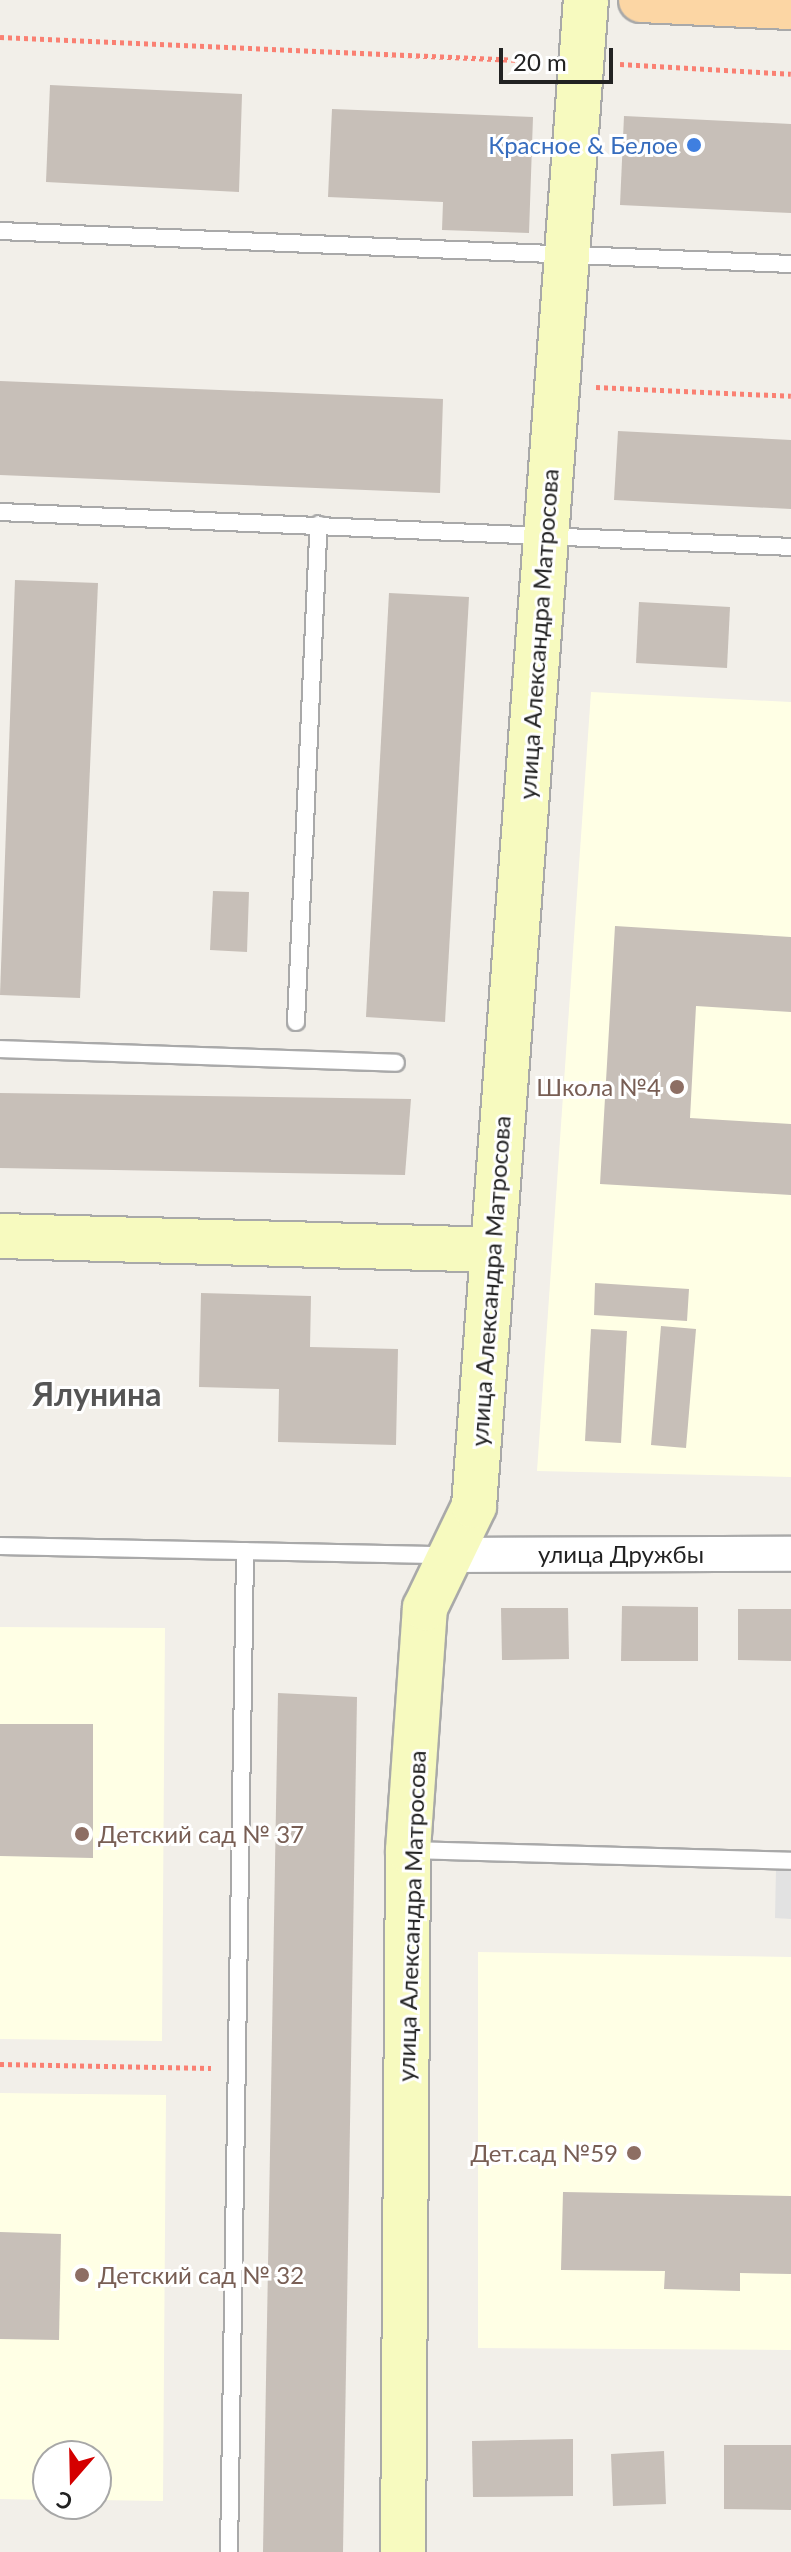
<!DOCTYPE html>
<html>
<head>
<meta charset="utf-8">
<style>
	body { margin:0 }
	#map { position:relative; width:791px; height:2552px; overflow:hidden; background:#f2efe9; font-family:Lato,sans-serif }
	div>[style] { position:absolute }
	.education>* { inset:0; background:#ffffe5 }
	.parking>* { inset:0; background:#e2e2e2 }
	.building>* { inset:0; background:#c7bfb8 }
	.path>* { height:5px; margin-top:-2.5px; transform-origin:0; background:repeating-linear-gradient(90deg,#fa8072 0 4px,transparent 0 8px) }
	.roads { filter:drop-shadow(2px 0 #a9a9a9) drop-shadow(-2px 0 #a9a9a9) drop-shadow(0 2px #a9a9a9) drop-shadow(0 -2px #a9a9a9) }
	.lane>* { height:16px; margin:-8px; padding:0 8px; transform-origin:8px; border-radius:8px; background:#fff }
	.street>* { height:34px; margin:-17px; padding:0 17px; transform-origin:17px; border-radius:17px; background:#fff }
	.secondary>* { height:44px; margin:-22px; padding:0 22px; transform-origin:22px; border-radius:22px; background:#f7fabf }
	.primary>* { height:44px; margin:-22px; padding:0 22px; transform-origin:22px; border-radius:22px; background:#fcd6a4 }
	.dots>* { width:22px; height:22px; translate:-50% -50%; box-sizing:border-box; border:4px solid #fff; border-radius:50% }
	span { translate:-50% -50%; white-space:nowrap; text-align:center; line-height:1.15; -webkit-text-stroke:6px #fff; paint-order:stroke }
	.shop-label { font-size:24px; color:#366cbe }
	.right { translate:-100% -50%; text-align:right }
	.street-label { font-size:24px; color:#222 }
	.education-label { font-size:24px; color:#785e54 }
	.left { translate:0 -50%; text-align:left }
	.district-label { font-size:32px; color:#555; font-weight:700 }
	.north { position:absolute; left:32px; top:2440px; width:80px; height:80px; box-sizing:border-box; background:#fff; border:2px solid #a7a7a7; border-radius:50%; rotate:200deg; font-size:22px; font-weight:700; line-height:32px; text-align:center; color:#222 }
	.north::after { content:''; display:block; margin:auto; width:28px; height:36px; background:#d40000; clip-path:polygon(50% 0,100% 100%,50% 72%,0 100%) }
	.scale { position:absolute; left:499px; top:48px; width:114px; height:36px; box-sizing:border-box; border:4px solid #222; border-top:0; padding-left:10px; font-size:24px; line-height:28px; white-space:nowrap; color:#222; -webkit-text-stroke:6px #fff; paint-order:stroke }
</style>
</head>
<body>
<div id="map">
	<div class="education">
		<div style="clip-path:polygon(591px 692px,791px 702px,791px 1477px,537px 1471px)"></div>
		<div style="clip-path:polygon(0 1627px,165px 1628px,162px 2041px,0 2039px)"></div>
		<div style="clip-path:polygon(478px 1952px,791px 1957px,791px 2350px,478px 2348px)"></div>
		<div style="clip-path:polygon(0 2093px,166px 2095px,163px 2501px,96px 2500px,96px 2456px,48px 2456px,48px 2500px,0 2499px)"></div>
	</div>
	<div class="parking">
		<div style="clip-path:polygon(776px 1868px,791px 1868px,791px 1919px,775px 1918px)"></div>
	</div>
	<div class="building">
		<div style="clip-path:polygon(50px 85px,242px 94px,239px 192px,46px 182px)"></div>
		<div style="clip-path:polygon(332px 109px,533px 117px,529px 233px,442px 230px,443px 202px,328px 197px)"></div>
		<div style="clip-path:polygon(624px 116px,791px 124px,791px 213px,620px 205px)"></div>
		<div style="clip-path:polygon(0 381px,443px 399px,440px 493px,0 475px)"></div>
		<div style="clip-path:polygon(618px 431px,791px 440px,791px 509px,614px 500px)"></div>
		<div style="clip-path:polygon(15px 580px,98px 583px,80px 998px,0 995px)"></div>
		<div style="clip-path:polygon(389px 593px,469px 597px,445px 1022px,366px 1017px)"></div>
		<div style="clip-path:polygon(639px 602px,730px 607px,727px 668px,636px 663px)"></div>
		<div style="clip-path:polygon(213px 891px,249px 892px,247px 952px,210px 950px)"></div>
		<div style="clip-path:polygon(615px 926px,791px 937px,791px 1012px,696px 1006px,690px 1118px,791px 1124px,791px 1195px,600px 1184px)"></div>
		<div style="clip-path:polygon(0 1093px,411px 1099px,405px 1175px,0 1168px)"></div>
		<div style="clip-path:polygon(595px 1283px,689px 1289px,687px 1321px,594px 1315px)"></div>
		<div style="clip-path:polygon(201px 1293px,311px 1296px,310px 1347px,398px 1349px,396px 1445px,278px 1442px,279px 1389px,199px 1387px)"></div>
		<div style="clip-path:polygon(661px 1326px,696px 1329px,686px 1448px,651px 1445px)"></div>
		<div style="clip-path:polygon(591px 1329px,627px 1331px,621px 1443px,585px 1441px)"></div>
		<div style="clip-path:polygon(622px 1606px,698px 1607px,698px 1661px,621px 1661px)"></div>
		<div style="clip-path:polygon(501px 1608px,568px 1608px,569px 1659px,502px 1660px)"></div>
		<div style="clip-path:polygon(738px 1609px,791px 1609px,791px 1661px,738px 1660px)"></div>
		<div style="clip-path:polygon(278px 1693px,357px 1697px,343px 2552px,263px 2552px)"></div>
		<div style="clip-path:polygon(0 1724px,93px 1724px,93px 1858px,0 1856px)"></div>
		<div style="clip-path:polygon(563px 2192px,791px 2196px,791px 2274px,740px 2273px,740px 2291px,664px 2289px,665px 2271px,561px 2270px)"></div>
		<div style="clip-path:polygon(0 2232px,61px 2234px,59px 2340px,0 2339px)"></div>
		<div style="clip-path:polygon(573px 2439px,573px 2496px,473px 2497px,472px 2441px)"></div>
		<div style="clip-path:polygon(724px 2445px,791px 2445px,791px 2510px,724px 2509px)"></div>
		<div style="clip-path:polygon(664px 2451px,666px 2504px,613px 2506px,611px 2454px)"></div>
	</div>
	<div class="path">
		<div style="left:0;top:37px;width:543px;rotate:2.54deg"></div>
		<div style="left:620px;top:64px;width:171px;rotate:3.3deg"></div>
		<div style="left:596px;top:387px;width:195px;rotate:2.6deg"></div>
		<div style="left:0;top:2064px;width:211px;rotate:1.1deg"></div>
	</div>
	<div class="roads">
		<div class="lane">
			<div style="left:0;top:231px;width:792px;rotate:2.39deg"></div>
			<div style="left:0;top:512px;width:792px;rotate:2.53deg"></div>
			<div style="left:296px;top:1022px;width:498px;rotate:-87.4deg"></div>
			<div style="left:0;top:1049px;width:396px;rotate:2deg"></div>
			<div style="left:0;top:1546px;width:445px;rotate:1.2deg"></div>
			<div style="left:409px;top:1850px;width:382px;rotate:1.6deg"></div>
			<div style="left:229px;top:2552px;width:1001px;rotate:-89.08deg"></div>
		</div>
		<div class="street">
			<div style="left:451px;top:1555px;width:340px;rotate:-0.2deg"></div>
		</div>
		<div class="secondary">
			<div style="left:0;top:1236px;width:492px;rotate:1.6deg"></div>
			<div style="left:403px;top:2552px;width:702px;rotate:-89.59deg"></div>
			<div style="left:408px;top:1850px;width:243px;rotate:-86deg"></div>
			<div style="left:425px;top:1608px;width:113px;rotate:-64.3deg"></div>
			<div style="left:474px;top:1506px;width:1510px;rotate:-85.75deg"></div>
		</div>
		<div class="primary">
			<div style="left:641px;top:0;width:150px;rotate:2.7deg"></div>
		</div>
	</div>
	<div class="dots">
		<div style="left:694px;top:145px;background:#3f7fe0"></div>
		<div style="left:677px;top:1087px;background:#8d6e63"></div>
		<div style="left:82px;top:1834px;background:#8d6e63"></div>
		<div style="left:634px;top:2153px;background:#8d6e63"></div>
		<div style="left:82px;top:2275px;background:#8d6e63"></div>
	</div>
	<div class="shop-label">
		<span class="right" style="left:678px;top:145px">Красное &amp; Белое</span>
	</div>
	<div class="street-label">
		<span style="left:538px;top:634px;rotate:-86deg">улица Александра Матросова</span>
		<span style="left:490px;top:1281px;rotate:-86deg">улица Александра Матросова</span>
		<span style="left:621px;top:1554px">улица Дружбы</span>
		<span style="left:411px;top:1916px;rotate:-88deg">улица Александра Матросова</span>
	</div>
	<div class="education-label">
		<span class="right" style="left:661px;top:1087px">Школа №4</span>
		<span class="left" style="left:98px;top:1834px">Детский сад № 37</span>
		<span class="right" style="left:618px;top:2153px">Дет.сад №59</span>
		<span class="left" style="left:98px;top:2275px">Детский сад № 32</span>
	</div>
	<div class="district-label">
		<span style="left:97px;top:1394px">Ялунина</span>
	</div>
	<div class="north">С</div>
	<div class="scale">20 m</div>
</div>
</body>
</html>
